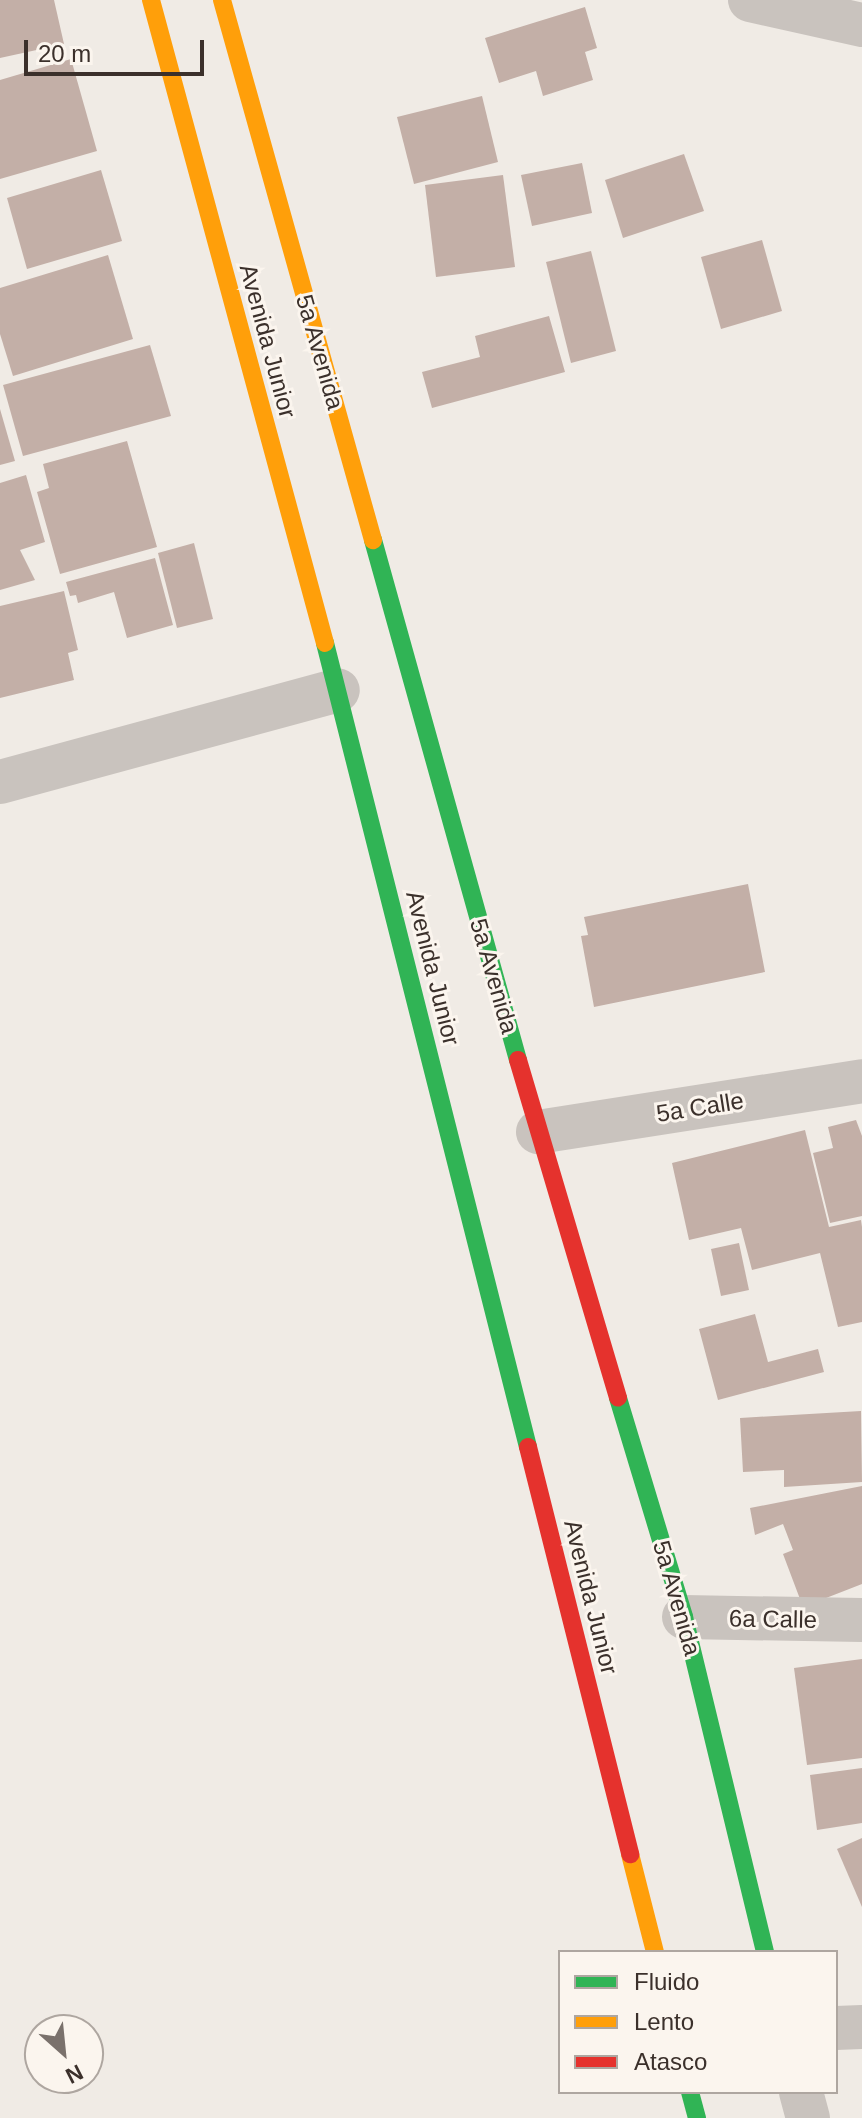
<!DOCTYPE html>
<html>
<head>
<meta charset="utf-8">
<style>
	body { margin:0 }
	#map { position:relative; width:862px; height:2118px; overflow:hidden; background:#f0ebe5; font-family:Arial,sans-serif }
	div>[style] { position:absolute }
	.building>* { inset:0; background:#c3afa7 }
	.street>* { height:44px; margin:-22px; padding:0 22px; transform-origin:22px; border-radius:22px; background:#c9c3be }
	.fast>* { height:18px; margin:-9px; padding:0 9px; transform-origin:9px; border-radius:9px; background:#30b455 }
	.slow>* { height:18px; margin:-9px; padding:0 9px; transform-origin:9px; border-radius:9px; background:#ff9f0a }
	.jam>* { height:18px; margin:-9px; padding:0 9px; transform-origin:9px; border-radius:9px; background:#e5322d }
	span { translate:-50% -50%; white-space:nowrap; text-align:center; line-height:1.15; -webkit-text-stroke:6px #fbf5ee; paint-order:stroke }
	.street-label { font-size:24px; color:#3b302b }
	.legend { position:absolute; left:558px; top:1950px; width:280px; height:144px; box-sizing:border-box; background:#fbf5ee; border:2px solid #aea6a0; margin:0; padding:10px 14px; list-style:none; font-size:24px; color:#3b302b }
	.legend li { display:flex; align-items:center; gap:16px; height:40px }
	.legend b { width:40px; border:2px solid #aea6a0 }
	.north { position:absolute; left:24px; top:2014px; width:80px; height:80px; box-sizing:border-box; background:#fbf5ee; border:2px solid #aea6a0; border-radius:50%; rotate:153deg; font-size:22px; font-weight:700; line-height:32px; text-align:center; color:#3b302b }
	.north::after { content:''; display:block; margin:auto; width:28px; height:36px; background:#7a716c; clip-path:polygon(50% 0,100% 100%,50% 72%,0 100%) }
	.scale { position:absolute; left:24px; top:40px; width:180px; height:36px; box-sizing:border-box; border:4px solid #3b302b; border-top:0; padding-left:10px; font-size:24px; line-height:28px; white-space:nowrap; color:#3b302b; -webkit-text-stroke:6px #fbf5ee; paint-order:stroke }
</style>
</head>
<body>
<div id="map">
	<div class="building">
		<div style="clip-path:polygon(0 0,54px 0,64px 44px,0 58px)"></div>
		<div style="clip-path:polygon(585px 7px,597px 48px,585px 52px,593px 80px,543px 96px,536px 71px,499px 83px,485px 38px)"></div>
		<div style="clip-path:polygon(71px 59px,97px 151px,0 179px,0 80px)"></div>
		<div style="clip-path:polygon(482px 96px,498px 162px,414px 184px,397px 117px)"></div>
		<div style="clip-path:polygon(684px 154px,704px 211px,623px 238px,605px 180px)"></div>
		<div style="clip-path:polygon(582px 163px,592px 213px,532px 226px,521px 175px)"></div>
		<div style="clip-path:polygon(101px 170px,122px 241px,27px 269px,7px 198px)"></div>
		<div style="clip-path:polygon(503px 175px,515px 267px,436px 277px,425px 185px)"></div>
		<div style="clip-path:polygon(762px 240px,782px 311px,721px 329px,701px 257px)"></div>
		<div style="clip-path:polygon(591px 251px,616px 351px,571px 363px,546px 262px)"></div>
		<div style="clip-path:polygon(108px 255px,133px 339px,13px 376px,0 334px,0 288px)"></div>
		<div style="clip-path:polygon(549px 316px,565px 372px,432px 408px,422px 372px,480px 357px,475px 336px)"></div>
		<div style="clip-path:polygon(150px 345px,171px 416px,23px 456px,3px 385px)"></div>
		<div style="clip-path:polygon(0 409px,15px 461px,0 465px)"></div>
		<div style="clip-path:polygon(127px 441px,157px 547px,60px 574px,37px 492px,49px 488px,43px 464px)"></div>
		<div style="clip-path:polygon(26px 475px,45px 542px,20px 550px,35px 580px,0 590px,0 483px)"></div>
		<div style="clip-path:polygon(194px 543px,213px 619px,177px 628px,158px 553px)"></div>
		<div style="clip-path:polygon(155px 558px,173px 625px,127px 638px,114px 592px,78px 603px,76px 595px,70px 596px,66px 582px)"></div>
		<div style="clip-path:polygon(64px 591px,78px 650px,68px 653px,74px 680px,0 698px,0 606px)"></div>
		<div style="clip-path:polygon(748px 884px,765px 972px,594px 1007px,581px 936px,588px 935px,584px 917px)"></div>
		<div style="clip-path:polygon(856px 1120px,862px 1136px,862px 1216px,830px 1223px,813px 1153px,833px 1148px,828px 1127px)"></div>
		<div style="clip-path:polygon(805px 1130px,829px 1227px,861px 1220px,862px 1227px,862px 1322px,838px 1327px,820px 1253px,752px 1270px,741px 1228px,689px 1240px,672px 1163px)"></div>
		<div style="clip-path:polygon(739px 1243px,749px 1290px,721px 1296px,711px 1249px)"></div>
		<div style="clip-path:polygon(755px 1314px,768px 1362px,818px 1349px,824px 1372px,718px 1400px,699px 1329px)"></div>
		<div style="clip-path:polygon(861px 1411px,862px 1482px,784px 1487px,784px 1470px,743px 1472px,740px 1418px)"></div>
		<div style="clip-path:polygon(862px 1486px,862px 1584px,803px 1607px,783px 1554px,793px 1550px,783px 1524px,755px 1535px,750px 1508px)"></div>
		<div style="clip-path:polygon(862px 1659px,862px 1758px,807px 1765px,794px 1668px)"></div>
		<div style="clip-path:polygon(862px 1768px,862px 1823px,817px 1830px,810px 1775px)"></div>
		<div style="clip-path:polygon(862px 1838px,862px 1907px,837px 1849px)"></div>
	</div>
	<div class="street">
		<div style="left:750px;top:0;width:115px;rotate:12.6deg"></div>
		<div style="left:0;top:782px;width:350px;rotate:-15.2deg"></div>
		<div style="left:538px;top:1132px;width:328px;rotate:-8.9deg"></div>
		<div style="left:684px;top:1617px;width:178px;rotate:1deg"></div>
		<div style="left:836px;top:2028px;width:26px;rotate:-2deg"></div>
		<div style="left:801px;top:2092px;width:27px;rotate:75deg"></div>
	</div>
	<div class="fast">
		<div style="left:373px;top:540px;width:540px;rotate:74.42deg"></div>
		<div style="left:325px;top:643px;width:829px;rotate:75.83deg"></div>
		<div style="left:618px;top:1398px;width:229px;rotate:73.2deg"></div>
		<div style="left:684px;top:1617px;width:345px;rotate:76.4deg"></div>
		<div style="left:690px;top:2092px;width:27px;rotate:75deg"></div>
	</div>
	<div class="slow">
		<div style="left:151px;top:0;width:666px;rotate:74.86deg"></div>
		<div style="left:222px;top:0;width:561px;rotate:74.38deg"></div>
		<div style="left:630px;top:1854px;width:101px;rotate:75.7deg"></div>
	</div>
	<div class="jam">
		<div style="left:518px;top:1060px;width:352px;rotate:73.5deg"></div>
		<div style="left:528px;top:1447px;width:420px;rotate:75.9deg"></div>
	</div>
	<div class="street-label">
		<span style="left:268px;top:341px;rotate:75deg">Avenida Junior</span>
		<span style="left:320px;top:352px;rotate:74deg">5a Avenida</span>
		<span style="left:433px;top:968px;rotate:76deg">Avenida Junior</span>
		<span style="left:494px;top:976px;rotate:74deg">5a Avenida</span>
		<span style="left:700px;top:1107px;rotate:-9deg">5a Calle</span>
		<span style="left:591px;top:1597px;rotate:76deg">Avenida Junior</span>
		<span style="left:677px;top:1598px;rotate:74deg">5a Avenida</span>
		<span style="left:773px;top:1619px;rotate:1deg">6a Calle</span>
	</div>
	<ul class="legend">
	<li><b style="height:10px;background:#30b455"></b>Fluido</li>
	<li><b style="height:10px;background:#ff9f0a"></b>Lento</li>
	<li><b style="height:10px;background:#e5322d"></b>Atasco</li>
	</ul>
	<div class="north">N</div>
	<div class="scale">20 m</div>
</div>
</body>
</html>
